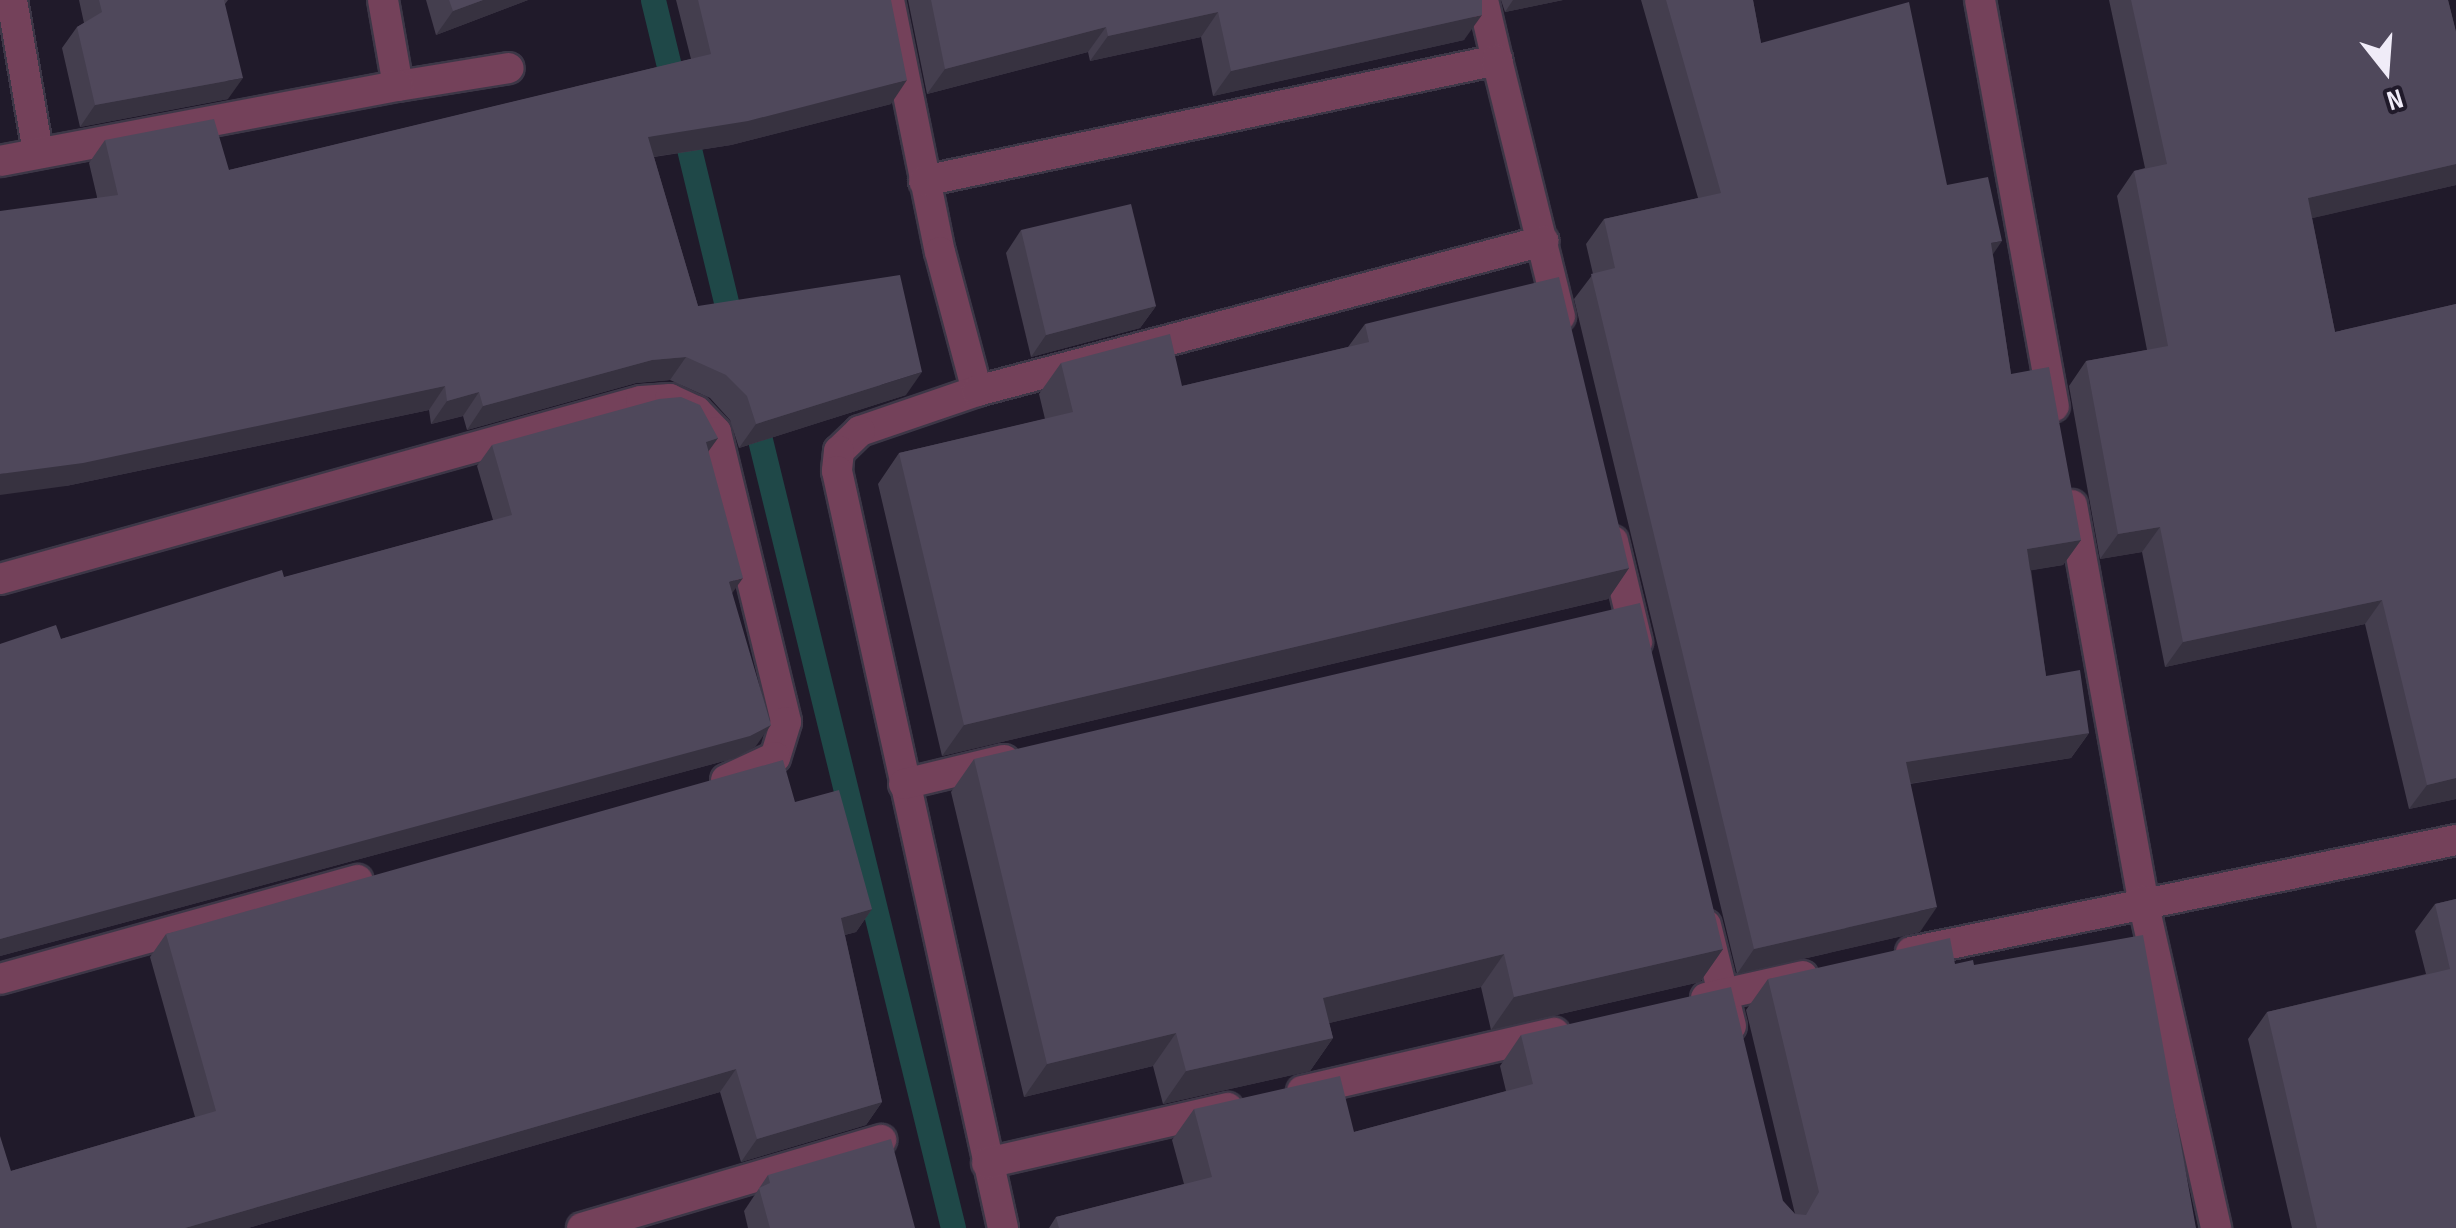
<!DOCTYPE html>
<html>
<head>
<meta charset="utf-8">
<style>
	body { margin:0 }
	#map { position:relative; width:2456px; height:1228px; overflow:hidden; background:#201a2a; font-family:"Sofia Sans Condensed",sans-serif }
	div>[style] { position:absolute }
	.stream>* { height:25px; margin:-12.5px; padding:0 12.5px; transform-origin:12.5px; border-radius:12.5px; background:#1f4848 }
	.roads { filter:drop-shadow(2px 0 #3d3747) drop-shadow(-2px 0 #3d3747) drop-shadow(0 2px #3d3747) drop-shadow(0 -2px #3d3747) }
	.street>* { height:30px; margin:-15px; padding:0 15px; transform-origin:15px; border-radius:15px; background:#74415a }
	.wall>* { inset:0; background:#443e4e }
	.shaded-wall>* { inset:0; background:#373240 }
	.building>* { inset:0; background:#4f485b }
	span { translate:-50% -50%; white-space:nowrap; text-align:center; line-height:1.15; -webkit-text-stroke:8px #201a2a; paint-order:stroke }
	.north { position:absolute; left:2336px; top:20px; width:100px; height:100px; -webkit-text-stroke:8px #201a2a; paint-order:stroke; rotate:163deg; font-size:28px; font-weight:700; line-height:40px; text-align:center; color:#f0ecf8 }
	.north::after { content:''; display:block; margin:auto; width:35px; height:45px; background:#f0ecf8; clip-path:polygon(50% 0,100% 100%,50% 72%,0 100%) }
</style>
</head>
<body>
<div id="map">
	<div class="stream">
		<div style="left:653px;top:0;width:344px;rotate:76.4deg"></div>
		<div style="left:752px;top:407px;width:845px;rotate:76.24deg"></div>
	</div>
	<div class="roads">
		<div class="street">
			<div style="left:12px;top:0;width:154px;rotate:80.3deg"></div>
			<div style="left:383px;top:0;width:87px;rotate:80.1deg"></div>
			<div style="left:398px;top:86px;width:112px;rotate:-9.2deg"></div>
			<div style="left:889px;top:0;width:257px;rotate:78.6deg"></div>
			<div style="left:940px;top:252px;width:144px;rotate:75.1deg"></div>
			<div style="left:977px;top:391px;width:124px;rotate:161.1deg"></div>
			<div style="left:860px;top:431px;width:29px;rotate:136deg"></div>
			<div style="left:839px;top:451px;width:20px;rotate:96deg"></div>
			<div style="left:837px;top:471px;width:775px;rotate:77.63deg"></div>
			<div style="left:1483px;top:0;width:62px;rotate:76.9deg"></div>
			<div style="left:1980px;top:0;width:413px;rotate:79.7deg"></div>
			<div style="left:0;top:161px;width:405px;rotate:-10.7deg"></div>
			<div style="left:924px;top:181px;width:586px;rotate:-11.92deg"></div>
			<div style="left:1497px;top:60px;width:264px;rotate:76.2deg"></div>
			<div style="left:977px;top:391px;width:586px;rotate:-14.84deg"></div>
			<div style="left:2072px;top:505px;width:402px;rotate:79.8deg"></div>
			<div style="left:2143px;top:901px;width:335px;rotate:77.4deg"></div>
			<div style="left:1613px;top:541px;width:104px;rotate:76.6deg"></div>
			<div style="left:0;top:579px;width:665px;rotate:-15.52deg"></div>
			<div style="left:641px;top:401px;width:29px;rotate:-4deg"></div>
			<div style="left:670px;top:399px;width:29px;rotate:25deg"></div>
			<div style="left:696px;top:411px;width:29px;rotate:46deg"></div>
			<div style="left:716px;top:432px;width:298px;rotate:76.4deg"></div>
			<div style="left:786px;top:722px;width:37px;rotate:107deg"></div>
			<div style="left:775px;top:757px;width:54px;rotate:154.9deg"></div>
			<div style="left:904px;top:784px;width:103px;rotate:-13.5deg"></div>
			<div style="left:1706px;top:925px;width:104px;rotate:76.1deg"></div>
			<div style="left:1911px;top:952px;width:556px;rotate:-11.61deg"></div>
			<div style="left:0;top:979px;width:371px;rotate:-15.5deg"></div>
			<div style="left:1706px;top:998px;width:99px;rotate:-12.8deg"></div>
			<div style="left:1302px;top:1091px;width:259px;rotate:-13deg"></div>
			<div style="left:987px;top:1163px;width:247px;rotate:-12.9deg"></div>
			<div style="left:582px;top:1228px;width:312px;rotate:-16.4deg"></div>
		</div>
	</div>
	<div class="wall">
		<div style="clip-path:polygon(79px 0,228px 0,225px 4px,228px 99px,80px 127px,62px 48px,77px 27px,84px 23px)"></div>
		<div style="clip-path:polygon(426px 0,528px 0,436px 35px)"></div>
		<div style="clip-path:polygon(676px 0,891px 0,891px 104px,731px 145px,654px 157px,698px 306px,906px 395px,739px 448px,730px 420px,710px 398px,670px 380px,636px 383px,467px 430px,463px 416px,431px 424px,429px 410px,66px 486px,97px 197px,89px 163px,105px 140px,229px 170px,691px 59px)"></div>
		<div style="clip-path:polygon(908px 0,1482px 0,1464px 40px,1213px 96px,1201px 37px,1090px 61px,1088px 52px,927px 94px)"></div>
		<div style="clip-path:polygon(1501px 0,1563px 0,1505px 12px)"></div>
		<div style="clip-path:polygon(1641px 0,1753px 0,1761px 43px,1947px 185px,1993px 255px,2011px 374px,2081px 540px,2063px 565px,2031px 570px,2046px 676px,2089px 733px,2071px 758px,1910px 784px,1920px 932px,1737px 974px,1574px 299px,1593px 274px,1586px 244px,1604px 219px,1698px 198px)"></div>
		<div style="clip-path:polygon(2109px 0,2448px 0,2456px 32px,2456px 185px,2312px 218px,2335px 332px,2456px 304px,2456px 799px,2409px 809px,2365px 624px,2165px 667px,2142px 552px,2100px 559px,2069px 386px,2086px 361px,2147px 350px,2117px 196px,2134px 171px,2145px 168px)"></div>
		<div style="clip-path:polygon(1021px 230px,1156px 306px,1140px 328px,1031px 357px,1006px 253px)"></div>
		<div style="clip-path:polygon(1365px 324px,1629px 568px,1608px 599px,942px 756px,878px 484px,899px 453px,1045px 419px,1039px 394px,1061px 363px,1182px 386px,1348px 347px)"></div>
		<div style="clip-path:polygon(718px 438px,708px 451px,756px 746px,735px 758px,0 956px,0 644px,61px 639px,493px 520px,477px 466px,492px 445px)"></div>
		<div style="clip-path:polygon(974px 759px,1723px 949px,1700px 982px,1491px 1030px,1481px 987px,1329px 1023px,1333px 1038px,1310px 1071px,1163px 1104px,1153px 1066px,1024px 1097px,951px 792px)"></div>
		<div style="clip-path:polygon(795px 802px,872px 909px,856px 932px,845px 935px,882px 1102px,866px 1125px,741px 1162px,720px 1092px,248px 1228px,0 1228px,11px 1171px,195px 1117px,150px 957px,166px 934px)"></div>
		<div style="clip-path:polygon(2456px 899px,2456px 1228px,2292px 1228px,2248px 1039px,2267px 1012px,2426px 974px,2415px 931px,2435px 904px)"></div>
		<div style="clip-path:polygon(1955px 964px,1974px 965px,2196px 1228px,1049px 1228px,1056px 1217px,1184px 1184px,1172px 1140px,1194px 1109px,1354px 1132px,1506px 1091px,1500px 1066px,1521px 1035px,1783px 1201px,1795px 1214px,1746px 1010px,1768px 979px)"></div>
		<div style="clip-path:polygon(768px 1175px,915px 1228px,748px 1228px,744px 1211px)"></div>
	</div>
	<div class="shaded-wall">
		<div style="clip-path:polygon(483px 0,528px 0,436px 35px,453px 11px)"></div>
		<div style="clip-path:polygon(1513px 0,1563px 0,1505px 12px)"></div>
		<div style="clip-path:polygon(1218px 12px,1201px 37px,1090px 61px,1108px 36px)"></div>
		<div style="clip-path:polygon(1482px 15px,1464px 40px,1213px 96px,1231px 71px)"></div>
		<div style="clip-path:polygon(1106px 27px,1088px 52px,927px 94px,945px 69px)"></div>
		<div style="clip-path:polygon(243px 78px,228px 99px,80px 127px,95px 105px)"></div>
		<div style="clip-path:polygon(907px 80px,891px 104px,731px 145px,632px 160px,648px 137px)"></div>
		<div style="clip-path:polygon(2456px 164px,2456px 185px,2291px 223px,2308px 198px)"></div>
		<div style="clip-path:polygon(2002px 241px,1985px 266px,1991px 243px)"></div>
		<div style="clip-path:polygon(1156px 306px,1140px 328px,1031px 357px,1046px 335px)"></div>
		<div style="clip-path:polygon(686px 357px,670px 380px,636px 383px,467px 430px,483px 406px,652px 360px)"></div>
		<div style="clip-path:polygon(922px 372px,906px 395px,739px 448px,756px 424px)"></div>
		<div style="clip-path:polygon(445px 386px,429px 410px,66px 486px,0 495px,0 474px)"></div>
		<div style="clip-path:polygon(479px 392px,463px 416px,431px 424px,447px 401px)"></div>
		<div style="clip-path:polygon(718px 438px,703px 459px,706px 442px)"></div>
		<div style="clip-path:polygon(2160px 527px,2142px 552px,2100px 559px,2118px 534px)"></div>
		<div style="clip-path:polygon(2081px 540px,2063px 565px,2010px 574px,2027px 549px)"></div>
		<div style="clip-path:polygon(1629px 568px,1608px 599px,942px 756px,964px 725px)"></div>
		<div style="clip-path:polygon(743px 578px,728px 599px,729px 582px)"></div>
		<div style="clip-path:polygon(2382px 600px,2365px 624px,2165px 667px,2183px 642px)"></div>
		<div style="clip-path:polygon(771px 725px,756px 746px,735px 758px,0 956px,0 939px)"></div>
		<div style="clip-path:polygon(2089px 733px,2071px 758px,1888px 787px,1906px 762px)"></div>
		<div style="clip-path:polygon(2456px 778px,2456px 799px,2409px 809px,2427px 785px)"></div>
		<div style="clip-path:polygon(1937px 907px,1920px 932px,1737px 974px,1754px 949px)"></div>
		<div style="clip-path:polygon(872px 909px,856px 932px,825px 940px,841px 918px)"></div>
		<div style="clip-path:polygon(1723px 949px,1700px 982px,1491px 1030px,1514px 997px)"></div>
		<div style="clip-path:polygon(1504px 954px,1481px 987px,1300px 1030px,1323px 998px)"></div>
		<div style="clip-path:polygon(1176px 1033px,1153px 1066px,1024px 1097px,1047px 1064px)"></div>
		<div style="clip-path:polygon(1333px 1038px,1310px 1071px,1163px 1104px,1186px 1071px)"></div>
		<div style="clip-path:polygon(736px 1069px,720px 1092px,248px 1228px,185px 1228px)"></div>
		<div style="clip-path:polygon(882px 1102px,866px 1125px,741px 1162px,757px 1139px)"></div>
	</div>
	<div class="building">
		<div style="clip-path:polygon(99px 0,224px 0,243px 78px,95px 105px,77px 27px,102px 12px)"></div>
		<div style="clip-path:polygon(449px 0,483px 0,453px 11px)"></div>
		<div style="clip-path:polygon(698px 0,891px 0,907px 80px,748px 121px,648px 137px,698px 306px,900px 275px,922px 372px,756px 424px,747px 396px,726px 375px,686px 357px,652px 360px,483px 406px,479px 392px,447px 401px,445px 386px,83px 463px,0 474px,0 211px,118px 195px,105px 140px,214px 119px,229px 170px,711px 54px)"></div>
		<div style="clip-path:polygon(931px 0,1482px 0,1482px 15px,1231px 71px,1218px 12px,1108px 36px,1106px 27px,945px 69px)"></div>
		<div style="clip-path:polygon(1666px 0,1753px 0,1761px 43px,1909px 2px,1947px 185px,1988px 177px,2002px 241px,1991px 243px,2011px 374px,2049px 367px,2081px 540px,2027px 549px,2046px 676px,2080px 670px,2089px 733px,1906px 762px,1937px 907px,1754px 949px,1591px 274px,1615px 268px,1604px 219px,1721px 193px)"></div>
		<div style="clip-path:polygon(2131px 0,2448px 0,2456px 32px,2456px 164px,2308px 198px,2335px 332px,2456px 304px,2456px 778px,2427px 785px,2382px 600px,2183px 642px,2160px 527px,2118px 534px,2086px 361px,2168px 346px,2134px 171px,2167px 164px)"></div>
		<div style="clip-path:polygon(1131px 204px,1156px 306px,1046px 335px,1021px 230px)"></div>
		<div style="clip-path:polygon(1559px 277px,1629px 568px,964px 725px,899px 453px,1073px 412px,1061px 363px,1170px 334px,1182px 386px,1369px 342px,1365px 324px)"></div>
		<div style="clip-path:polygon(681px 397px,700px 405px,718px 438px,706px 442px,743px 578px,729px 582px,771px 725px,750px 736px,0 939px,0 644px,56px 625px,61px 639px,282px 570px,284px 577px,512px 515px,492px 445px,659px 399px)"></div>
		<div style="clip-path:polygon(1640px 603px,1723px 949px,1514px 997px,1504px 954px,1323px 998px,1333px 1038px,1186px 1071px,1176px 1033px,1047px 1064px,974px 759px)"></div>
		<div style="clip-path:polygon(783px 760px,795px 802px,839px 790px,872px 909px,841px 918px,882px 1102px,757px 1139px,736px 1069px,185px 1228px,0 1228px,0 1136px,11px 1171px,216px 1111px,166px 934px)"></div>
		<div style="clip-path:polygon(2456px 899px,2456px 1228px,2317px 1228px,2267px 1012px,2450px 969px,2435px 904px)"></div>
		<div style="clip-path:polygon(2143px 935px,2196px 1228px,1059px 1228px,1056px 1217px,1212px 1177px,1194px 1109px,1340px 1076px,1354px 1132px,1533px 1084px,1521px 1035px,1731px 987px,1783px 1201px,1795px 1214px,1806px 1215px,1819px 1192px,1768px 979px,1950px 938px,1955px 964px,1973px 960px,1974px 965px)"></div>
		<div style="clip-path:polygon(891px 1139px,915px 1228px,770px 1228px,759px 1188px,770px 1183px,768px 1175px)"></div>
	</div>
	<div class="north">N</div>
</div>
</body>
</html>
